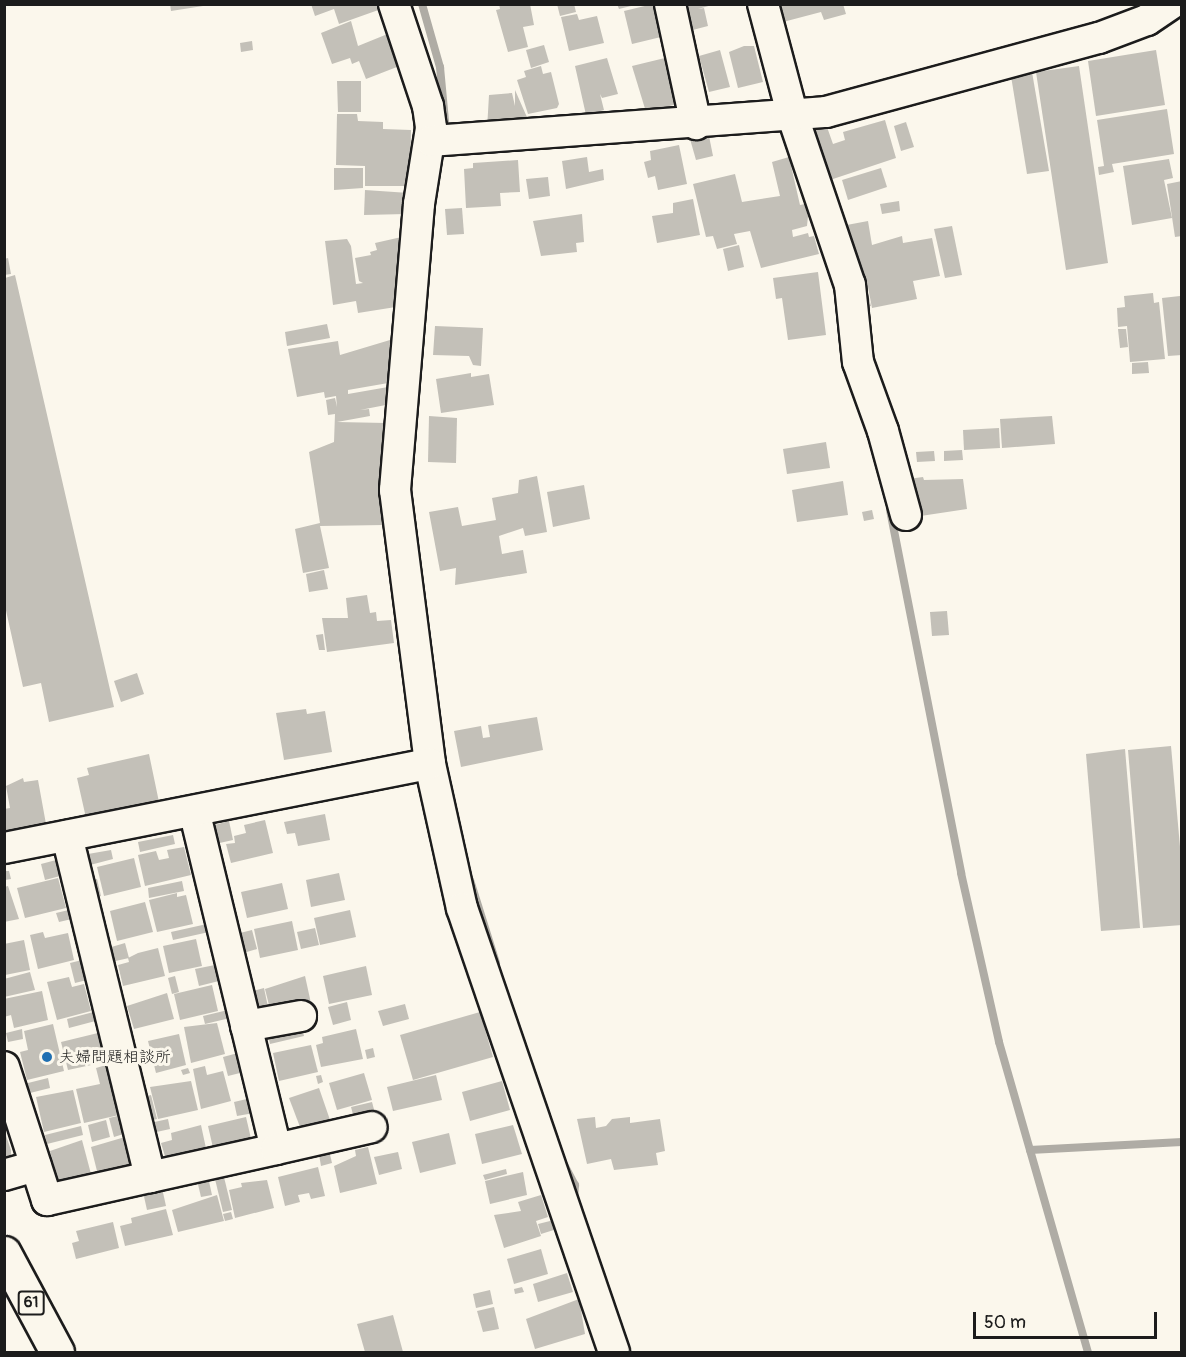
<!DOCTYPE html>
<html>
<head>
<meta charset="utf-8">
<style>
	body { margin:0 }
	#map { position:relative; width:1186px; height:1357px; overflow:hidden; background:#fbf7ec; font-family:Pangolin,"Klee One",sans-serif }
	div>[style] { position:absolute }
	.stream>* { height:8px; margin:-4px; padding:0 4px; transform-origin:4px; border-radius:4px; background:#afaca5 }
	.building>* { inset:0; background:#c3c0b8 }
	.roads { filter:drop-shadow(2px 0 #1c1c1c) drop-shadow(-2px 0 #1c1c1c) drop-shadow(0 2px #1c1c1c) drop-shadow(0 -2px #1c1c1c) }
	.minor>* { height:30px; margin:-15px; padding:0 15px; transform-origin:15px; border-radius:15px; background:#fbf7ec }
	.primary>* { height:33px; margin:-16.5px; padding:0 16.5px; transform-origin:16.5px; border-radius:16.5px; background:#fbf7ec }
	.dots>* { width:16px; height:16px; translate:-50% -50%; box-sizing:border-box; border:3px solid #fbf7ec; border-radius:50% }
	span { translate:-50% -50%; white-space:nowrap; text-align:center; line-height:1.15; -webkit-text-stroke:6px #fbf7ec; paint-order:stroke }
	.shield-label span { padding:2px 4px; background:#fbf7ec; border:2px solid; border-radius:4px; -webkit-text-stroke-width:0 }
	.shield-label { font-size:15px; color:#1c1c1c; font-weight:700 }
	.poi-label { font-size:16px; color:#1c1c1c }
	.left { translate:0 -50%; text-align:left }
	.frame { position:absolute; inset:0; border:6px solid #1c1c1c; pointer-events:none }
	.scale { position:absolute; left:973px; top:1312px; width:184px; height:27px; box-sizing:border-box; border:3px solid #1c1c1c; border-top:0; padding-left:8px; font-size:18px; line-height:21px; white-space:nowrap; color:#1c1c1c; -webkit-text-stroke:4px #fbf7ec; paint-order:stroke }
</style>
</head>
<body>
<div id="map">
	<div class="stream">
		<div style="left:422px;top:4px;width:66px;rotate:74.1deg"></div>
		<div style="left:440px;top:67px;width:65px;rotate:84.7deg"></div>
		<div style="left:890px;top:510px;width:370px;rotate:78.9deg"></div>
		<div style="left:961px;top:873px;width:173px;rotate:77.3deg"></div>
		<div style="left:999px;top:1042px;width:323px;rotate:74deg"></div>
		<div style="left:470px;top:880px;width:87px;rotate:72.6deg"></div>
		<div style="left:1030px;top:1150px;width:152px;rotate:-3deg"></div>
		<div style="left:560px;top:1157px;width:32px;rotate:62deg"></div>
		<div style="left:575px;top:1185px;width:13px;rotate:94deg"></div>
	</div>
	<div class="building">
		<div style="clip-path:polygon(170px 4px,203px 4px,203px 6px,171px 11px)"></div>
		<div style="clip-path:polygon(311px 4px,382px 4px,384px 8px,339px 24px,334px 9px,315px 16px)"></div>
		<div style="clip-path:polygon(499px 4px,530px 4px,534px 25px,523px 27px,528px 47px,508px 52px,496px 10px,500px 9px)"></div>
		<div style="clip-path:polygon(557px 4px,574px 4px,576px 12px,560px 16px)"></div>
		<div style="clip-path:polygon(617px 4px,635px 4px,635px 5px,619px 9px)"></div>
		<div style="clip-path:polygon(653px 4px,661px 37px,632px 44px,624px 11px)"></div>
		<div style="clip-path:polygon(774px 4px,843px 4px,846px 14px,824px 20px,821px 12px,783px 22px)"></div>
		<div style="clip-path:polygon(685px 5px,712px 5px,698px 9px,704px 8px,708px 26px,681px 33px,688px 13px)"></div>
		<div style="clip-path:polygon(577px 14px,579px 20px,597px 16px,604px 43px,569px 51px,561px 17px)"></div>
		<div style="clip-path:polygon(351px 21px,358px 46px,390px 33px,402px 65px,366px 79px,359px 61px,352px 64px,350px 58px,332px 64px,321px 33px)"></div>
		<div style="clip-path:polygon(252px 41px,253px 50px,241px 52px,240px 43px)"></div>
		<div style="clip-path:polygon(544px 45px,549px 62px,531px 68px,526px 50px)"></div>
		<div style="clip-path:polygon(744px 46px,754px 46px,763px 82px,738px 88px,729px 52px)"></div>
		<div style="clip-path:polygon(720px 50px,730px 87px,709px 92px,699px 56px)"></div>
		<div style="clip-path:polygon(1156px 50px,1165px 105px,1096px 116px,1088px 61px)"></div>
		<div style="clip-path:polygon(669px 57px,681px 103px,646px 112px,632px 66px)"></div>
		<div style="clip-path:polygon(607px 58px,618px 94px,602px 98px,600px 94px,604px 110px,586px 115px,575px 66px)"></div>
		<div style="clip-path:polygon(541px 66px,543px 74px,551px 72px,559px 104px,557px 108px,528px 114px,517px 80px,526px 77px,524px 71px)"></div>
		<div style="clip-path:polygon(1079px 66px,1108px 263px,1066px 270px,1036px 72px)"></div>
		<div style="clip-path:polygon(1032px 72px,1049px 171px,1027px 174px,1011px 76px)"></div>
		<div style="clip-path:polygon(337px 81px,361px 81px,361px 112px,338px 112px)"></div>
		<div style="clip-path:polygon(515px 90px,530px 124px,487px 129px,489px 95px,512px 93px,515px 106px)"></div>
		<div style="clip-path:polygon(1167px 109px,1174px 154px,1112px 164px,1114px 172px,1099px 175px,1098px 167px,1104px 166px,1097px 120px)"></div>
		<div style="clip-path:polygon(337px 114px,357px 114px,358px 121px,383px 122px,383px 129px,411px 130px,410px 186px,365px 186px,365px 166px,336px 165px)"></div>
		<div style="clip-path:polygon(885px 120px,896px 158px,818px 184px,803px 134px,827px 127px,833px 144px,845px 140px,843px 132px)"></div>
		<div style="clip-path:polygon(906px 122px,914px 147px,901px 151px,894px 126px)"></div>
		<div style="clip-path:polygon(709px 136px,713px 156px,696px 160px,690px 139px)"></div>
		<div style="clip-path:polygon(679px 145px,687px 184px,658px 190px,655px 176px,648px 178px,644px 162px,651px 160px,650px 151px)"></div>
		<div style="clip-path:polygon(587px 157px,589px 172px,603px 169px,604px 180px,566px 189px,562px 161px)"></div>
		<div style="clip-path:polygon(789px 157px,800px 205px,805px 204px,808px 216px,807px 226px,792px 230px,793px 237px,808px 233px,809px 237px,814px 236px,819px 254px,761px 268px,750px 231px,734px 234px,737px 244px,717px 249px,713px 236px,706px 237px,693px 184px,735px 174px,742px 202px,780px 196px,772px 162px)"></div>
		<div style="clip-path:polygon(1169px 159px,1173px 178px,1164px 180px,1172px 218px,1132px 225px,1123px 166px)"></div>
		<div style="clip-path:polygon(518px 160px,520px 192px,500px 193px,501px 206px,466px 208px,464px 169px,473px 168px,473px 163px)"></div>
		<div style="clip-path:polygon(334px 168px,363px 168px,363px 188px,334px 190px)"></div>
		<div style="clip-path:polygon(881px 168px,887px 187px,848px 200px,842px 180px)"></div>
		<div style="clip-path:polygon(548px 177px,550px 196px,529px 199px,526px 179px)"></div>
		<div style="clip-path:polygon(1182px 181px,1182px 236px,1175px 237px,1167px 184px)"></div>
		<div style="clip-path:polygon(365px 190px,409px 193px,406px 214px,364px 215px)"></div>
		<div style="clip-path:polygon(693px 199px,700px 235px,657px 243px,652px 216px,673px 213px,673px 203px)"></div>
		<div style="clip-path:polygon(899px 201px,900px 211px,882px 214px,880px 204px)"></div>
		<div style="clip-path:polygon(462px 208px,464px 234px,447px 235px,445px 209px)"></div>
		<div style="clip-path:polygon(582px 214px,584px 242px,576px 243px,577px 252px,541px 256px,533px 221px)"></div>
		<div style="clip-path:polygon(868px 221px,872px 245px,902px 236px,903px 243px,932px 238px,940px 276px,913px 281px,917px 299px,872px 308px,868px 287px,852px 291px,836px 227px)"></div>
		<div style="clip-path:polygon(952px 226px,962px 275px,945px 278px,934px 229px)"></div>
		<div style="clip-path:polygon(406px 236px,402px 306px,358px 313px,356px 301px,333px 305px,325px 241px,347px 239px,351px 246px,356px 284px,363px 283px,359px 281px,355px 258px,371px 255px,370px 252px,377px 250px,375px 243px)"></div>
		<div style="clip-path:polygon(739px 245px,744px 267px,728px 271px,723px 249px)"></div>
		<div style="clip-path:polygon(8px 258px,11px 274px,4px 275px,4px 259px)"></div>
		<div style="clip-path:polygon(818px 272px,826px 335px,788px 340px,782px 298px,776px 299px,773px 278px)"></div>
		<div style="clip-path:polygon(15px 275px,114px 707px,49px 722px,41px 683px,23px 687px,5px 606px,5px 278px)"></div>
		<div style="clip-path:polygon(867px 289px,871px 306px,857px 309px,853px 292px)"></div>
		<div style="clip-path:polygon(1153px 293px,1154px 303px,1159px 302px,1165px 359px,1130px 362px,1127px 326px,1118px 327px,1117px 308px,1125px 307px,1124px 296px)"></div>
		<div style="clip-path:polygon(1180px 296px,1182px 355px,1168px 356px,1162px 298px)"></div>
		<div style="clip-path:polygon(327px 324px,330px 338px,287px 346px,285px 332px)"></div>
		<div style="clip-path:polygon(435px 326px,483px 328px,481px 366px,473px 365px,469px 356px,433px 355px)"></div>
		<div style="clip-path:polygon(1118px 329px,1126px 329px,1128px 347px,1120px 348px)"></div>
		<div style="clip-path:polygon(390px 340px,394px 382px,348px 390px,348px 394px,388px 387px,391px 404px,360px 410px,369px 409px,370px 416px,337px 422px,386px 423px,379px 491px,384px 491px,384px 525px,320px 526px,329px 568px,303px 573px,295px 529px,320px 523px,309px 452px,334px 442px,335px 414px,328px 415px,326px 400px,335px 398px,337px 407px,336px 396px,325px 398px,324px 392px,297px 397px,288px 349px,338px 341px,340px 355px)"></div>
		<div style="clip-path:polygon(1148px 362px,1149px 373px,1132px 374px,1132px 363px)"></div>
		<div style="clip-path:polygon(471px 373px,471px 377px,489px 374px,494px 405px,441px 413px,436px 379px)"></div>
		<div style="clip-path:polygon(429px 416px,457px 418px,456px 463px,428px 462px)"></div>
		<div style="clip-path:polygon(1052px 416px,1055px 444px,1002px 448px,1000px 419px)"></div>
		<div style="clip-path:polygon(999px 428px,1000px 448px,964px 450px,963px 430px)"></div>
		<div style="clip-path:polygon(826px 442px,830px 468px,787px 474px,783px 449px)"></div>
		<div style="clip-path:polygon(962px 450px,963px 460px,944px 461px,944px 451px)"></div>
		<div style="clip-path:polygon(934px 451px,935px 461px,917px 462px,916px 452px)"></div>
		<div style="clip-path:polygon(537px 476px,547px 532px,525px 536px,523px 528px,499px 536px,502px 554px,523px 550px,527px 573px,455px 585px,456px 568px,440px 571px,429px 512px,458px 507px,462px 526px,496px 520px,492px 498px,518px 493px,519px 480px)"></div>
		<div style="clip-path:polygon(923px 477px,924px 480px,963px 479px,967px 509px,914px 517px,908px 479px)"></div>
		<div style="clip-path:polygon(843px 481px,848px 515px,797px 522px,792px 490px)"></div>
		<div style="clip-path:polygon(584px 485px,590px 519px,553px 527px,547px 492px)"></div>
		<div style="clip-path:polygon(872px 510px,874px 519px,864px 521px,862px 512px)"></div>
		<div style="clip-path:polygon(324px 570px,328px 589px,309px 592px,306px 574px)"></div>
		<div style="clip-path:polygon(367px 595px,370px 613px,376px 612px,377px 621px,391px 620px,394px 643px,327px 652px,322px 618px,348px 618px,346px 598px)"></div>
		<div style="clip-path:polygon(947px 611px,949px 635px,932px 636px,930px 612px)"></div>
		<div style="clip-path:polygon(323px 634px,325px 650px,319px 650px,316px 635px)"></div>
		<div style="clip-path:polygon(137px 673px,144px 694px,121px 702px,114px 681px)"></div>
		<div style="clip-path:polygon(306px 709px,307px 714px,325px 711px,332px 752px,284px 760px,276px 713px)"></div>
		<div style="clip-path:polygon(537px 717px,543px 750px,461px 767px,454px 731px,481px 726px,483px 738px,490px 737px,488px 725px)"></div>
		<div style="clip-path:polygon(1171px 746px,1182px 869px,1182px 925px,1143px 928px,1128px 750px)"></div>
		<div style="clip-path:polygon(1125px 749px,1140px 928px,1101px 931px,1086px 754px)"></div>
		<div style="clip-path:polygon(149px 754px,159px 802px,86px 818px,77px 778px,89px 775px,87px 768px)"></div>
		<div style="clip-path:polygon(23px 778px,24px 782px,38px 780px,46px 824px,4px 832px,4px 809px,10px 808px,6px 786px)"></div>
		<div style="clip-path:polygon(325px 814px,330px 840px,298px 846px,295px 833px,287px 834px,284px 822px)"></div>
		<div style="clip-path:polygon(265px 820px,273px 853px,231px 863px,226px 844px,235px 843px,234px 836px,246px 833px,244px 825px)"></div>
		<div style="clip-path:polygon(229px 821px,233px 840px,215px 844px,211px 826px)"></div>
		<div style="clip-path:polygon(173px 835px,175px 844px,140px 852px,138px 842px)"></div>
		<div style="clip-path:polygon(184px 847px,191px 875px,145px 886px,138px 855px,156px 851px,159px 860px,169px 858px,167px 850px)"></div>
		<div style="clip-path:polygon(111px 850px,113px 859px,90px 865px,88px 854px)"></div>
		<div style="clip-path:polygon(134px 858px,141px 887px,104px 896px,97px 867px)"></div>
		<div style="clip-path:polygon(60px 859px,64px 875px,45px 880px,41px 864px)"></div>
		<div style="clip-path:polygon(4px 871px,9px 871px,11px 879px,5px 880px)"></div>
		<div style="clip-path:polygon(339px 873px,345px 900px,311px 907px,306px 880px)"></div>
		<div style="clip-path:polygon(58px 878px,66px 908px,25px 918px,17px 888px)"></div>
		<div style="clip-path:polygon(97px 879px,101px 896px,93px 898px,89px 881px)"></div>
		<div style="clip-path:polygon(182px 881px,184px 891px,149px 898px,148px 888px)"></div>
		<div style="clip-path:polygon(282px 883px,288px 909px,247px 918px,241px 892px)"></div>
		<div style="clip-path:polygon(8px 886px,19px 919px,4px 922px,4px 887px)"></div>
		<div style="clip-path:polygon(177px 893px,177px 897px,186px 895px,193px 924px,157px 932px,149px 900px)"></div>
		<div style="clip-path:polygon(145px 902px,153px 932px,117px 941px,110px 911px)"></div>
		<div style="clip-path:polygon(73px 909px,76px 918px,59px 922px,56px 913px)"></div>
		<div style="clip-path:polygon(350px 910px,356px 937px,320px 945px,314px 918px)"></div>
		<div style="clip-path:polygon(292px 921px,298px 950px,260px 958px,254px 929px)"></div>
		<div style="clip-path:polygon(207px 924px,209px 932px,173px 940px,171px 932px)"></div>
		<div style="clip-path:polygon(315px 928px,319px 945px,301px 949px,297px 932px)"></div>
		<div style="clip-path:polygon(252px 930px,257px 949px,240px 954px,236px 934px)"></div>
		<div style="clip-path:polygon(43px 932px,45px 938px,68px 933px,74px 960px,38px 969px,30px 935px)"></div>
		<div style="clip-path:polygon(196px 939px,202px 966px,169px 973px,163px 946px)"></div>
		<div style="clip-path:polygon(24px 940px,30px 970px,5px 975px,4px 944px)"></div>
		<div style="clip-path:polygon(125px 943px,129px 958px,111px 962px,108px 948px)"></div>
		<div style="clip-path:polygon(158px 948px,165px 976px,123px 986px,118px 965px,129px 962px,128px 958px,138px 953px)"></div>
		<div style="clip-path:polygon(86px 959px,91px 979px,75px 983px,70px 963px)"></div>
		<div style="clip-path:polygon(215px 965px,219px 981px,199px 986px,195px 969px)"></div>
		<div style="clip-path:polygon(366px 966px,372px 995px,329px 1004px,323px 976px)"></div>
		<div style="clip-path:polygon(30px 972px,35px 990px,4px 997px,4px 979px)"></div>
		<div style="clip-path:polygon(175px 976px,179px 992px,172px 994px,168px 978px)"></div>
		<div style="clip-path:polygon(305px 976px,312px 1008px,272px 1017px,265px 989px)"></div>
		<div style="clip-path:polygon(69px 977px,72px 987px,84px 984px,91px 1011px,57px 1020px,47px 982px)"></div>
		<div style="clip-path:polygon(212px 985px,218px 1011px,180px 1020px,174px 994px)"></div>
		<div style="clip-path:polygon(264px 988px,268px 1007px,255px 1011px,250px 992px)"></div>
		<div style="clip-path:polygon(42px 991px,48px 1020px,14px 1028px,11px 1015px,4px 1017px,4px 999px)"></div>
		<div style="clip-path:polygon(167px 993px,174px 1019px,134px 1029px,127px 1006px)"></div>
		<div style="clip-path:polygon(347px 1002px,351px 1020px,333px 1025px,328px 1007px)"></div>
		<div style="clip-path:polygon(405px 1004px,409px 1019px,383px 1026px,378px 1011px)"></div>
		<div style="clip-path:polygon(101px 1010px,103px 1019px,69px 1028px,67px 1019px)"></div>
		<div style="clip-path:polygon(228px 1010px,230px 1018px,205px 1024px,203px 1016px)"></div>
		<div style="clip-path:polygon(480px 1012px,493px 1057px,413px 1080px,400px 1035px)"></div>
		<div style="clip-path:polygon(217px 1023px,225px 1054px,191px 1063px,184px 1027px)"></div>
		<div style="clip-path:polygon(53px 1024px,64px 1071px,27px 1080px,20px 1052px,28px 1050px,24px 1031px)"></div>
		<div style="clip-path:polygon(302px 1028px,304px 1036px,270px 1044px,268px 1035px)"></div>
		<div style="clip-path:polygon(22px 1029px,23px 1039px,8px 1042px,6px 1033px)"></div>
		<div style="clip-path:polygon(356px 1029px,363px 1059px,321px 1067px,316px 1045px,323px 1043px,322px 1037px)"></div>
		<div style="clip-path:polygon(98px 1033px,105px 1062px,68px 1070px,61px 1042px)"></div>
		<div style="clip-path:polygon(179px 1034px,186px 1065px,156px 1073px,148px 1041px)"></div>
		<div style="clip-path:polygon(311px 1045px,318px 1072px,279px 1081px,273px 1053px)"></div>
		<div style="clip-path:polygon(373px 1048px,375px 1057px,367px 1059px,365px 1050px)"></div>
		<div style="clip-path:polygon(238px 1053px,244px 1072px,228px 1076px,223px 1057px)"></div>
		<div style="clip-path:polygon(113px 1063px,117px 1079px,111px 1081px,119px 1115px,84px 1123px,76px 1089px,100px 1084px,96px 1068px)"></div>
		<div style="clip-path:polygon(205px 1066px,207px 1075px,223px 1071px,231px 1101px,201px 1109px,193px 1069px)"></div>
		<div style="clip-path:polygon(188px 1068px,190px 1073px,183px 1075px,181px 1070px)"></div>
		<div style="clip-path:polygon(364px 1073px,372px 1100px,337px 1110px,329px 1083px)"></div>
		<div style="clip-path:polygon(321px 1075px,323px 1082px,318px 1084px,316px 1076px)"></div>
		<div style="clip-path:polygon(436px 1075px,442px 1100px,393px 1111px,387px 1087px)"></div>
		<div style="clip-path:polygon(48px 1078px,50px 1088px,26px 1094px,24px 1084px)"></div>
		<div style="clip-path:polygon(191px 1081px,198px 1110px,158px 1119px,150px 1087px)"></div>
		<div style="clip-path:polygon(502px 1081px,510px 1110px,470px 1121px,462px 1092px)"></div>
		<div style="clip-path:polygon(319px 1088px,330px 1120px,300px 1127px,289px 1098px)"></div>
		<div style="clip-path:polygon(73px 1090px,81px 1123px,44px 1132px,36px 1097px)"></div>
		<div style="clip-path:polygon(151px 1095px,157px 1119px,149px 1121px,143px 1097px)"></div>
		<div style="clip-path:polygon(251px 1098px,254px 1113px,237px 1116px,234px 1102px)"></div>
		<div style="clip-path:polygon(372px 1102px,376px 1117px,355px 1122px,351px 1107px)"></div>
		<div style="clip-path:polygon(126px 1114px,130px 1132px,114px 1137px,109px 1118px)"></div>
		<div style="clip-path:polygon(246px 1117px,252px 1143px,214px 1152px,208px 1126px)"></div>
		<div style="clip-path:polygon(595px 1117px,596px 1128px,606px 1126px,612px 1119px,630px 1117px,630px 1123px,660px 1119px,665px 1151px,656px 1153px,658px 1165px,614px 1170px,611px 1159px,587px 1164px,577px 1119px)"></div>
		<div style="clip-path:polygon(168px 1119px,170px 1129px,152px 1133px,150px 1123px)"></div>
		<div style="clip-path:polygon(106px 1120px,110px 1137px,92px 1142px,88px 1125px)"></div>
		<div style="clip-path:polygon(201px 1125px,207px 1153px,167px 1163px,161px 1143px,172px 1140px,171px 1133px)"></div>
		<div style="clip-path:polygon(513px 1125px,522px 1154px,482px 1164px,475px 1134px)"></div>
		<div style="clip-path:polygon(81px 1126px,83px 1135px,47px 1144px,45px 1135px)"></div>
		<div style="clip-path:polygon(4px 1130px,11px 1150px,11px 1156px,4px 1158px)"></div>
		<div style="clip-path:polygon(449px 1133px,456px 1164px,420px 1173px,412px 1142px)"></div>
		<div style="clip-path:polygon(125px 1137px,134px 1171px,99px 1179px,91px 1147px)"></div>
		<div style="clip-path:polygon(82px 1140px,91px 1174px,58px 1182px,50px 1151px)"></div>
		<div style="clip-path:polygon(328px 1146px,332px 1163px,321px 1166px,318px 1149px)"></div>
		<div style="clip-path:polygon(368px 1147px,377px 1184px,340px 1193px,334px 1166px,356px 1156px,355px 1150px)"></div>
		<div style="clip-path:polygon(398px 1152px,402px 1169px,379px 1175px,374px 1157px)"></div>
		<div style="clip-path:polygon(318px 1167px,325px 1196px,311px 1199px,309px 1193px,298px 1195px,300px 1202px,285px 1206px,278px 1177px)"></div>
		<div style="clip-path:polygon(506px 1169px,507px 1174px,485px 1180px,483px 1175px)"></div>
		<div style="clip-path:polygon(523px 1172px,527px 1195px,490px 1204px,485px 1181px)"></div>
		<div style="clip-path:polygon(223px 1173px,232px 1210px,223px 1212px,214px 1175px)"></div>
		<div style="clip-path:polygon(208px 1177px,212px 1195px,201px 1197px,197px 1180px)"></div>
		<div style="clip-path:polygon(267px 1180px,274px 1208px,235px 1218px,229px 1190px,242px 1187px,241px 1183px)"></div>
		<div style="clip-path:polygon(162px 1188px,166px 1206px,147px 1210px,143px 1192px)"></div>
		<div style="clip-path:polygon(217px 1195px,224px 1221px,178px 1232px,172px 1210px)"></div>
		<div style="clip-path:polygon(541px 1195px,548px 1217px,536px 1221px,541px 1236px,504px 1248px,494px 1215px,521px 1211px,518px 1202px)"></div>
		<div style="clip-path:polygon(166px 1209px,173px 1235px,125px 1246px,120px 1226px,132px 1223px,131px 1218px)"></div>
		<div style="clip-path:polygon(231px 1212px,233px 1219px,225px 1221px,223px 1214px)"></div>
		<div style="clip-path:polygon(554px 1220px,557px 1229px,541px 1234px,538px 1224px)"></div>
		<div style="clip-path:polygon(113px 1222px,119px 1248px,76px 1259px,72px 1243px,79px 1241px,76px 1231px)"></div>
		<div style="clip-path:polygon(541px 1249px,548px 1274px,514px 1284px,507px 1259px)"></div>
		<div style="clip-path:polygon(567px 1273px,573px 1292px,538px 1302px,533px 1284px)"></div>
		<div style="clip-path:polygon(522px 1287px,524px 1292px,515px 1294px,514px 1289px)"></div>
		<div style="clip-path:polygon(490px 1290px,493px 1304px,476px 1308px,473px 1294px)"></div>
		<div style="clip-path:polygon(579px 1299px,585px 1334px,535px 1349px,526px 1319px)"></div>
		<div style="clip-path:polygon(494px 1307px,499px 1329px,483px 1332px,477px 1311px)"></div>
		<div style="clip-path:polygon(393px 1315px,403px 1352px,365px 1352px,357px 1324px)"></div>
	</div>
	<div class="roads">
		<div class="minor">
			<div style="left:394px;top:4px;width:108px;rotate:71.6deg"></div>
			<div style="left:428px;top:106px;width:22px;rotate:82deg"></div>
			<div style="left:431px;top:128px;width:77px;rotate:99deg"></div>
			<div style="left:419px;top:204px;width:287px;rotate:94.8deg"></div>
			<div style="left:395px;top:490px;width:276px;rotate:82.7deg"></div>
			<div style="left:430px;top:764px;width:148px;rotate:77.5deg"></div>
			<div style="left:462px;top:908px;width:469px;rotate:71.1deg"></div>
			<div style="left:670px;top:4px;width:123px;rotate:77.8deg"></div>
			<div style="left:763px;top:4px;width:117px;rotate:75.1deg"></div>
			<div style="left:793px;top:117px;width:177px;rotate:71.3deg"></div>
			<div style="left:850px;top:285px;width:77px;rotate:84.1deg"></div>
			<div style="left:858px;top:362px;width:73px;rotate:70.1deg"></div>
			<div style="left:883px;top:431px;width:87px;rotate:74.7deg"></div>
			<div style="left:431px;top:141px;width:396px;rotate:-4.2deg"></div>
			<div style="left:826px;top:112px;width:283px;rotate:-15.2deg"></div>
			<div style="left:1099px;top:38px;width:51px;rotate:-20.6deg"></div>
			<div style="left:1147px;top:20px;width:29px;rotate:-34deg"></div>
			<div style="left:67px;top:836px;width:351px;rotate:76.3deg"></div>
			<div style="left:150px;top:1177px;width:129px;rotate:-12.5deg"></div>
			<div style="left:276px;top:1149px;width:348px;rotate:-103.6deg"></div>
			<div style="left:4px;top:848px;width:434px;rotate:-11.2deg"></div>
			<div style="left:246px;top:1026px;width:56px;rotate:-10.3deg"></div>
			<div style="left:4px;top:1067px;width:140px;rotate:72.1deg"></div>
			<div style="left:47px;top:1200px;width:106px;rotate:-12.6deg"></div>
			<div style="left:276px;top:1149px;width:98px;rotate:-12.9deg"></div>
			<div style="left:4px;top:1175px;width:33px;rotate:-16deg"></div>
		</div>
		<div class="primary">
			<div style="left:4px;top:1253px;width:112px;rotate:61.8deg"></div>
		</div>
	</div>
	<div class="dots">
		<div style="left:47px;top:1057px;background:#1f6fb2"></div>
	</div>
	<div class="shield-label">
		<span style="left:31px;top:1303px">61</span>
	</div>
	<div class="poi-label">
		<span class="left" style="left:59px;top:1057px">夫婦問題相談所</span>
	</div>
	<div class="frame"></div>
	<div class="scale">50 m</div>
</div>
</body>
</html>
